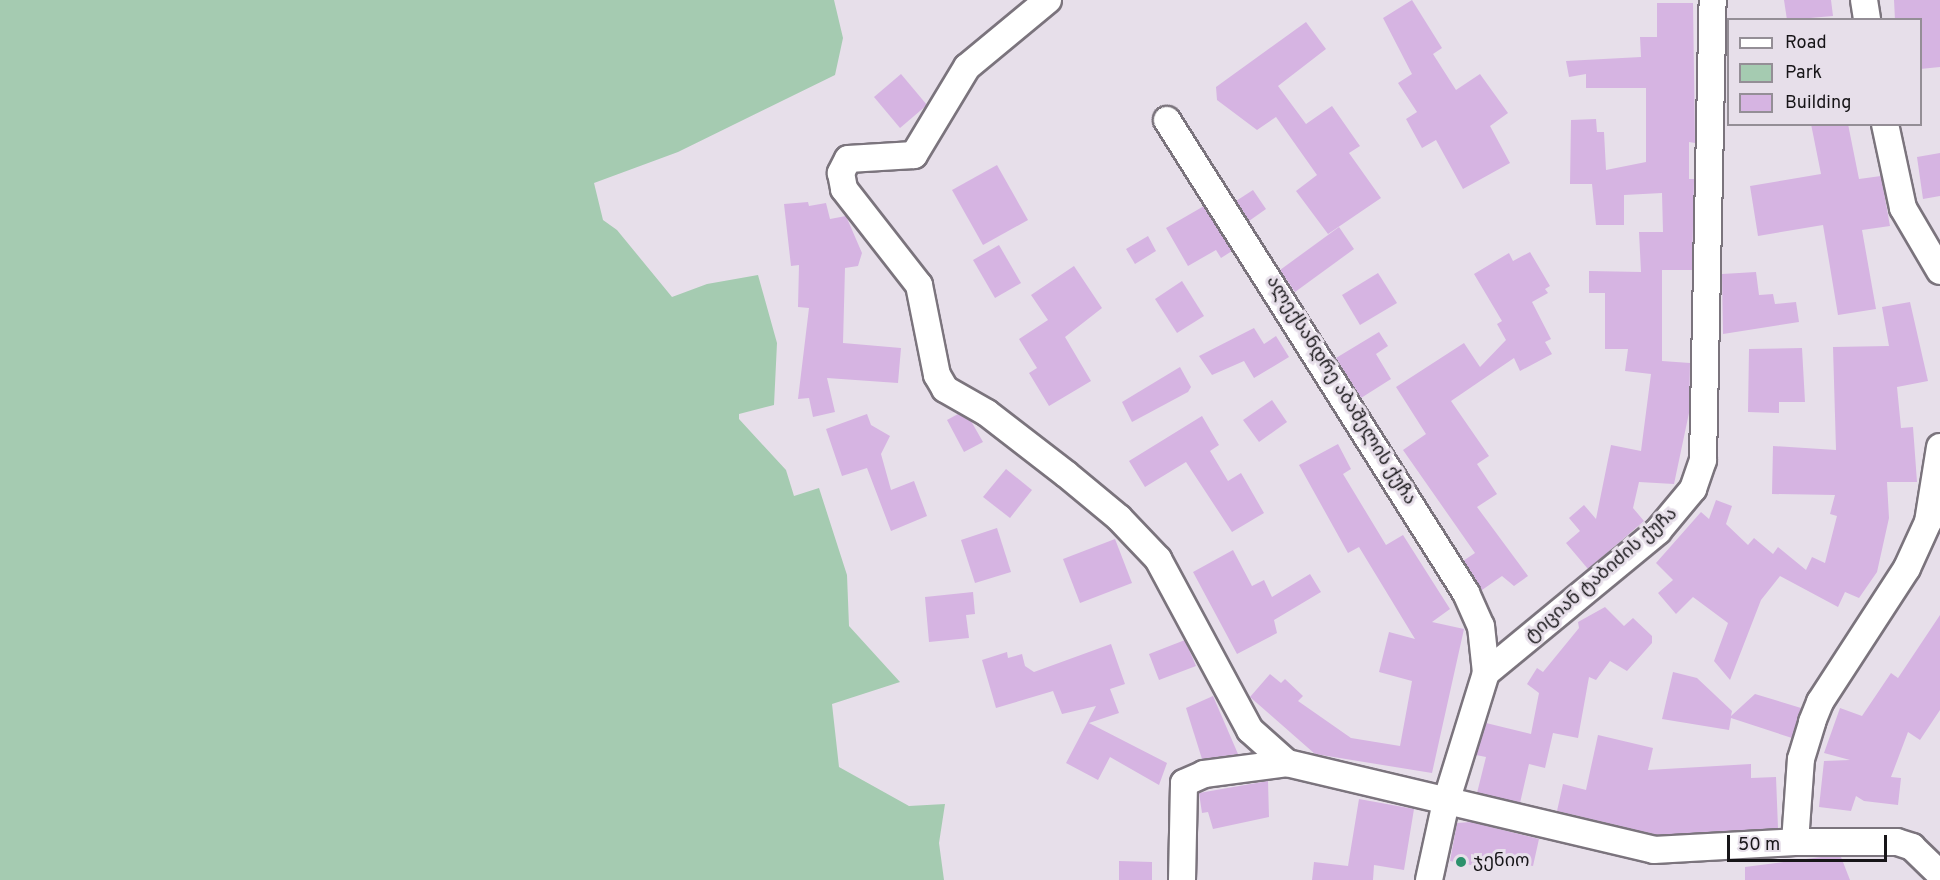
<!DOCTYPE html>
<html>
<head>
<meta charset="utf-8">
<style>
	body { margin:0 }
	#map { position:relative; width:1940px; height:880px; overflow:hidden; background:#e7dfea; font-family:Overpass,"Noto Sans Georgian",sans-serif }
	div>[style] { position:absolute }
	.green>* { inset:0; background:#a5cbb1 }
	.building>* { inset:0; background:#d6b4e2 }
	.roads { filter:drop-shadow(2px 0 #7b747d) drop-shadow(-2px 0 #7b747d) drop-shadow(0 2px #7b747d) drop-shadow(0 -2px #7b747d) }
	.minor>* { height:26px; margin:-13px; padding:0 13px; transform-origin:13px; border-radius:13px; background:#fff }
	.dots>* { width:16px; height:16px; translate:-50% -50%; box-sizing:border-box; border:3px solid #e7dfea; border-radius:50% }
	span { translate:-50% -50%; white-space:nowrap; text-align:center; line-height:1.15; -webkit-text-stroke:6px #e7dfea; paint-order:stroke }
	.street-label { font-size:18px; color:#171518 }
	.poi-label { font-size:18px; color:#171518 }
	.left { translate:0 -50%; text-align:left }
	.legend { position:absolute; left:1727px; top:18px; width:195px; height:108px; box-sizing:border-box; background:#e7dfea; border:2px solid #948e96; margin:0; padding:8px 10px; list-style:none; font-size:18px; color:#171518 }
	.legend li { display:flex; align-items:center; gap:12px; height:30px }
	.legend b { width:30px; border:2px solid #948e96 }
	.scale { position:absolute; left:1727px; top:835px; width:160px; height:27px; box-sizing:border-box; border:3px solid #171518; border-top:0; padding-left:8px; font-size:18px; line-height:21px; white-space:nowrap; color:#171518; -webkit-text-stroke:4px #e7dfea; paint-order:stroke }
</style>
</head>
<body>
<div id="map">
	<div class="green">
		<div style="clip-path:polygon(0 0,834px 0,843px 38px,835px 75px,678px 152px,594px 183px,603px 220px,617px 230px,672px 297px,707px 284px,758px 275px,777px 343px,774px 405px,739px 414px,739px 419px,786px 470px,794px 496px,819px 488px,847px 575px,849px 626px,900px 682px,832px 704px,839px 767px,909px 806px,945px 804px,939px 843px,944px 880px,0 880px)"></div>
	</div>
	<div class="building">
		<div style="clip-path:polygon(1412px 0,1442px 48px,1433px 54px,1456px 90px,1480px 74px,1508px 113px,1490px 126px,1510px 163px,1463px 189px,1436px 140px,1422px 148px,1406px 119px,1417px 112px,1398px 83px,1412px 74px,1383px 18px)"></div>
		<div style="clip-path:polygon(1784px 0,1831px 0,1833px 16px,1787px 20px)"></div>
		<div style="clip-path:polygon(1894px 0,1940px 0,1940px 67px,1920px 69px,1920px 20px,1895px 20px)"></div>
		<div style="clip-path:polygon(1657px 3px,1693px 3px,1695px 143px,1689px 142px,1689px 179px,1694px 179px,1692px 270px,1662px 270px,1662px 361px,1690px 363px,1689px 413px,1674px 484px,1639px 482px,1633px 508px,1644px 521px,1588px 569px,1566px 543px,1580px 531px,1569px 518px,1584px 505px,1596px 519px,1611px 445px,1641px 451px,1651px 374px,1625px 371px,1628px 349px,1605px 349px,1605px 293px,1589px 293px,1589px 271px,1641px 272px,1639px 232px,1663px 232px,1662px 193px,1624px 195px,1624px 225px,1596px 225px,1592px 184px,1570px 184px,1571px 120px,1596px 119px,1597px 132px,1604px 132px,1606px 170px,1646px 162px,1646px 88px,1586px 88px,1586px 74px,1569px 77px,1566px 61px,1641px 57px,1640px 37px,1657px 37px)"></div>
		<div style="clip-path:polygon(1306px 22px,1326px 49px,1278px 86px,1306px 124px,1332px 106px,1360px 146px,1349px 153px,1381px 198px,1328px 234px,1296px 191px,1317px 175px,1276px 117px,1257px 130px,1217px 100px,1216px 87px)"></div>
		<div style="clip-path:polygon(901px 74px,927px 105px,900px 128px,874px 97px)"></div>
		<div style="clip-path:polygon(1811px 124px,1848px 124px,1859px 179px,1881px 176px,1890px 226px,1862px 230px,1876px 309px,1838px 315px,1823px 225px,1758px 236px,1750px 186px,1821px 174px)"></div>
		<div style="clip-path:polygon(1940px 153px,1940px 196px,1923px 199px,1917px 157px)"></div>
		<div style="clip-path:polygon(997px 165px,1028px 220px,983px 245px,952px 190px)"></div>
		<div style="clip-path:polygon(1253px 190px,1266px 209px,1249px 221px,1236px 201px)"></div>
		<div style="clip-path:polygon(808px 202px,809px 206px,826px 203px,830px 219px,846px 216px,862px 253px,858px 266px,845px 268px,843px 343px,901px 348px,898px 383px,827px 378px,835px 412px,813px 417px,809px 398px,798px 399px,809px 308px,798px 307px,799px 265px,791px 266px,784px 204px)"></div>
		<div style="clip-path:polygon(1204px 206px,1232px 251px,1221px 258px,1216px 250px,1188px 266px,1166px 228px)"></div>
		<div style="clip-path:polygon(1339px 227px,1354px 249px,1295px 292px,1280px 270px)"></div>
		<div style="clip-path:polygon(1148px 236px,1156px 251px,1135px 264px,1126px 249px)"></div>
		<div style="clip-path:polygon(999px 245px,1021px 283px,995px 298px,973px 260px)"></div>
		<div style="clip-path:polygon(1530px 252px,1550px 286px,1545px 289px,1548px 293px,1532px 302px,1551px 339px,1545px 342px,1552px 354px,1520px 371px,1514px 358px,1451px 401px,1489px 456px,1477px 464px,1497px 494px,1477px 507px,1528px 576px,1514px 586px,1502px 576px,1482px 590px,1463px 561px,1475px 553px,1403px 450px,1426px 434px,1396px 387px,1464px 343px,1480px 367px,1506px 340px,1497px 324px,1502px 321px,1474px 274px,1509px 253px,1513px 261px)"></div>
		<div style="clip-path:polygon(1074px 266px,1102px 308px,1065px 337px,1091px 381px,1049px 406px,1029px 373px,1037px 368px,1019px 339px,1048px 320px,1031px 295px)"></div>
		<div style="clip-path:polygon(1756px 272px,1759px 295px,1773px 294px,1775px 304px,1796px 302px,1799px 322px,1723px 334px,1722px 274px)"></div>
		<div style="clip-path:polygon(1378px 273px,1397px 303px,1360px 325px,1342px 295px)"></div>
		<div style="clip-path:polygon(1182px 281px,1204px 316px,1177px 333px,1155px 299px)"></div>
		<div style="clip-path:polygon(1910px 302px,1928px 381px,1897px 387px,1901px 428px,1913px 427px,1917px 482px,1887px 482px,1889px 518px,1877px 572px,1859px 598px,1845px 592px,1838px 607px,1780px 576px,1761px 600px,1730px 680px,1714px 661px,1728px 623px,1693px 597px,1676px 614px,1658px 593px,1673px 580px,1656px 563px,1701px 512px,1709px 519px,1716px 500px,1732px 506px,1726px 524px,1748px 545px,1754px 538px,1773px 554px,1778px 547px,1806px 570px,1812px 557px,1825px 563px,1837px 516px,1830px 514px,1835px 495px,1772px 494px,1773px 446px,1836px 450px,1833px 347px,1889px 346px,1882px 307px)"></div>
		<div style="clip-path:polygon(1254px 328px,1264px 344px,1276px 336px,1289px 357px,1254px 378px,1244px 361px,1212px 375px,1199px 356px)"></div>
		<div style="clip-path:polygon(1379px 332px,1388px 346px,1376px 354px,1391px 379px,1361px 398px,1336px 358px)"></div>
		<div style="clip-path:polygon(1802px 348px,1805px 402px,1779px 402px,1779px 413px,1748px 412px,1749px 349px)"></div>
		<div style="clip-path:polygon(1180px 367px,1191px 387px,1188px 392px,1132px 422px,1122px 402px)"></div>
		<div style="clip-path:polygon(1272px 400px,1287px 422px,1259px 442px,1243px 420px)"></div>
		<div style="clip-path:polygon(867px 414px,871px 425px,890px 436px,881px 454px,891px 490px,914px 481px,927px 516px,891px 531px,867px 468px,842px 476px,826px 429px)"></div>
		<div style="clip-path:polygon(958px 414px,971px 421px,983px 442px,964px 452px,947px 420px)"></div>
		<div style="clip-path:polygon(1202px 416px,1219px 445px,1210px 451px,1228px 481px,1241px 473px,1264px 513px,1232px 532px,1186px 462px,1145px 487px,1129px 461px)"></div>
		<div style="clip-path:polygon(1338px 444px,1351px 469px,1343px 474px,1386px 545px,1403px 535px,1450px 609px,1432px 622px,1464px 629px,1432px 773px,1315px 754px,1250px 697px,1270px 674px,1281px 683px,1285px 679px,1303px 696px,1298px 701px,1351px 738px,1400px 746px,1412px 681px,1379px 672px,1389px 632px,1415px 639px,1359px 547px,1348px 553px,1299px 465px)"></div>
		<div style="clip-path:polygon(1006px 469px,1032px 490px,1010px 518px,983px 497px)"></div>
		<div style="clip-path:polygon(997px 528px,1011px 572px,975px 583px,961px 540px)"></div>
		<div style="clip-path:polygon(1115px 539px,1132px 583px,1080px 603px,1063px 559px)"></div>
		<div style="clip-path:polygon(1233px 550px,1252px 586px,1264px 580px,1272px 597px,1310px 574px,1321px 592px,1274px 620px,1277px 633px,1237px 654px,1193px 572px)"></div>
		<div style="clip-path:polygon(973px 592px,975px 614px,966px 615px,969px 638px,929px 642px,925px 597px)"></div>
		<div style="clip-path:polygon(1605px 607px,1624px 626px,1633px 618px,1652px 636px,1652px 643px,1627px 671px,1610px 661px,1596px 680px,1589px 677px,1578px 738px,1553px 733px,1545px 768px,1529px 764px,1520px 803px,1477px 793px,1486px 757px,1476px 755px,1486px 723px,1531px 734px,1539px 693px,1527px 684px,1537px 668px,1543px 672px,1579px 628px,1578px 622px)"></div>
		<div style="clip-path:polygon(1940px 615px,1940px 710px,1920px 740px,1908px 732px,1891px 777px,1901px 778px,1898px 805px,1864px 801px,1856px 796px,1851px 811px,1819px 807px,1824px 761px,1850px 760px,1824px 753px,1840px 708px,1862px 716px,1891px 673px,1898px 678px)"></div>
		<div style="clip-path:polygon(1185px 640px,1196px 666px,1159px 680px,1149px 654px)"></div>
		<div style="clip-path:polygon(1111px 644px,1125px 684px,1110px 689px,1119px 713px,1089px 723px,1167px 763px,1159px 785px,1110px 757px,1098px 780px,1066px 763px,1096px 706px,1062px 714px,1053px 691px,996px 708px,982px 660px,1007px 652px,1008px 658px,1022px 654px,1025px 666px,1034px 672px)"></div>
		<div style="clip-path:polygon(1673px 672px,1697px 678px,1732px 711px,1731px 716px,1755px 694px,1801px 708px,1792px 738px,1731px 718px,1729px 730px,1662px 719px)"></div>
		<div style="clip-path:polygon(1213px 696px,1238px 754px,1202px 759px,1186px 708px)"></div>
		<div style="clip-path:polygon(1598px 735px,1653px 748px,1648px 770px,1751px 764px,1751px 778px,1776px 777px,1778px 828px,1658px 835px,1557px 811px,1563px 784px,1586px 790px)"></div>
		<div style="clip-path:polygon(1268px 781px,1269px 817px,1213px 829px,1208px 812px,1202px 813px,1199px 793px)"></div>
		<div style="clip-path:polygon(1359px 799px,1414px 809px,1404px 870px,1374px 865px,1373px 880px,1312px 880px,1314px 862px,1348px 866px)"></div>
		<div style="clip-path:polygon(1471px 822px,1539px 839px,1533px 866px,1488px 857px,1486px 868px,1450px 861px,1457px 823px)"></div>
		<div style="clip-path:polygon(1821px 857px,1841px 857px,1850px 880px,1745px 880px,1745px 867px)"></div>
		<div style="clip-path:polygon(1119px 861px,1152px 862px,1152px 880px,1119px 880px)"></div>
	</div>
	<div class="roads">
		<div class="minor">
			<div style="left:1048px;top:0;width:105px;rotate:140.4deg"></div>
			<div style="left:967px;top:67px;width:103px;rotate:121.1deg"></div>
			<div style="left:914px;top:155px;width:66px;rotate:176.5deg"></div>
			<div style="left:848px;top:159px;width:16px;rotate:117deg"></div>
			<div style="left:841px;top:173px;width:16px;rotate:79deg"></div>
			<div style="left:844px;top:189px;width:122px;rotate:52deg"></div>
			<div style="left:919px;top:285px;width:92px;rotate:78.7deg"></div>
			<div style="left:937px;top:375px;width:16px;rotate:60deg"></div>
			<div style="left:945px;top:389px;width:48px;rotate:29.7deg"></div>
			<div style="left:987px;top:413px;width:100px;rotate:37.7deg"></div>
			<div style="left:1066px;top:474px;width:69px;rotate:39.7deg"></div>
			<div style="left:1119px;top:518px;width:57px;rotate:46.4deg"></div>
			<div style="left:1158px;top:559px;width:194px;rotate:61.7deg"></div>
			<div style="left:1250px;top:730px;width:50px;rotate:41.7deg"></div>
			<div style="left:1287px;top:763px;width:377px;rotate:13.3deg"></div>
			<div style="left:1654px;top:850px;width:141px;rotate:-3.2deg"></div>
			<div style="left:1795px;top:842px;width:102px"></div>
			<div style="left:1897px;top:842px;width:16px;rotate:18deg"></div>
			<div style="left:1912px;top:847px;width:39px;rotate:44deg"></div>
			<div style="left:1864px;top:0;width:20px;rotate:81deg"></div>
			<div style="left:1167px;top:120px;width:560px;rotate:57.7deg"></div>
			<div style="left:1466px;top:593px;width:36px;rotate:66deg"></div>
			<div style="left:1481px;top:626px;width:47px;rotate:83.9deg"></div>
			<div style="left:1885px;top:124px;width:86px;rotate:77.9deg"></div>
			<div style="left:1903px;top:208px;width:73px;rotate:59.6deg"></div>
			<div style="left:1795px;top:842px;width:83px;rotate:-85.9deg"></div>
			<div style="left:1801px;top:759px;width:39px;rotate:-73deg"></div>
			<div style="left:1812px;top:722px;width:22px;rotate:-68deg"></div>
			<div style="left:1820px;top:702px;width:160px;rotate:-57deg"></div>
			<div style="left:1907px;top:568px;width:51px;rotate:-65.5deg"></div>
			<div style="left:1928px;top:522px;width:76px;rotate:-80.9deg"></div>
			<div style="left:1182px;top:880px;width:97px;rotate:-88.8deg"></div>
			<div style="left:1184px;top:783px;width:22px;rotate:-24deg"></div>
			<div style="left:1204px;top:774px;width:84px;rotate:-7.5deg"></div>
			<div style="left:1429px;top:880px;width:80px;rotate:-77.7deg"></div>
			<div style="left:1446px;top:802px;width:135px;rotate:-72.8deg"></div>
			<div style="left:1486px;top:673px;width:223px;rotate:-39.5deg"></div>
			<div style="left:1658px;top:531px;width:55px;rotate:-50.2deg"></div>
			<div style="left:1693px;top:489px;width:31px;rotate:-71deg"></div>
			<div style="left:1703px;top:460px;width:460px;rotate:-88.8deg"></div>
		</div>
	</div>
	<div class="dots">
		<div style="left:1461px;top:862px;background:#2c916c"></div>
	</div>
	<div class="street-label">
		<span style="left:1340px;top:391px;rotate:58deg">ალექსანდრე აბაშელის ქუჩა</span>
		<span style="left:1602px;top:576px;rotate:-41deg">ტიციან ტაბიძის ქუჩა</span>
	</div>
	<div class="poi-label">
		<span class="left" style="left:1473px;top:862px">ჯენიო</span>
	</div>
	<ul class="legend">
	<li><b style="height:8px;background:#fff"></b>Road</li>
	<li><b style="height:16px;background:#a5cbb1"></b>Park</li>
	<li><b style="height:16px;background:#d6b4e2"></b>Building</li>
	</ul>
	<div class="scale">50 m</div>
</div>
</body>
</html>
